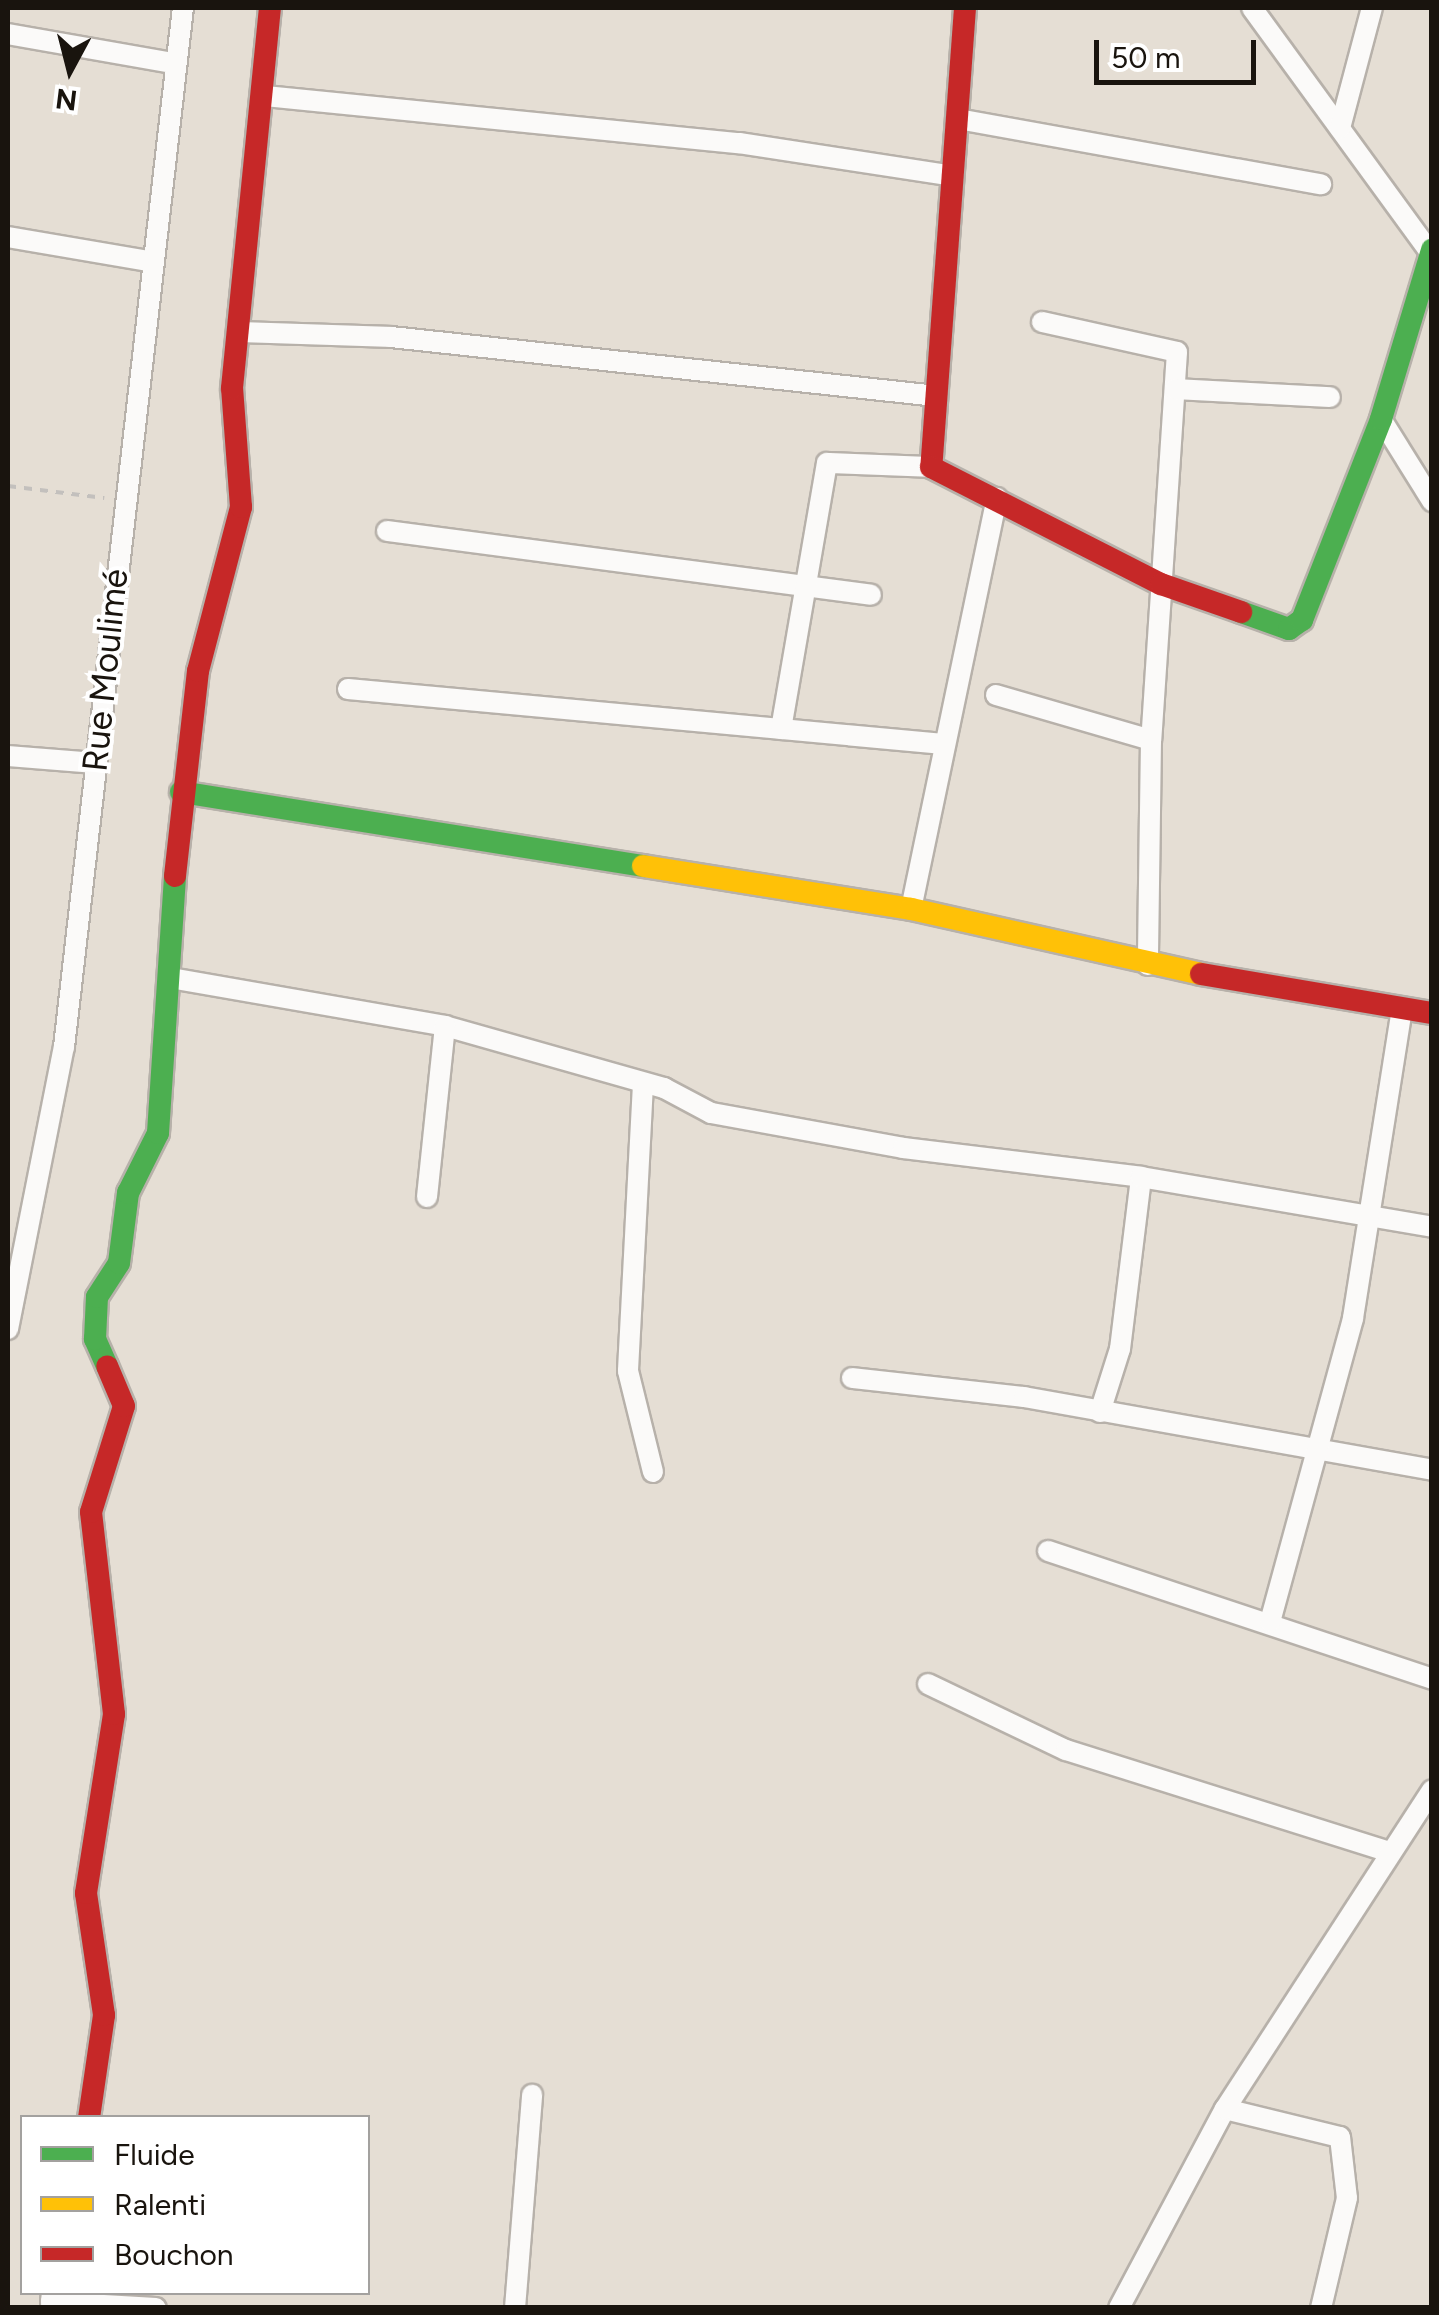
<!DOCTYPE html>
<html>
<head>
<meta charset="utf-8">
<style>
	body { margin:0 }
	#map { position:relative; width:1439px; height:2315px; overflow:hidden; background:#e5ded4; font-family:Figtree,sans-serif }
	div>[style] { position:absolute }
	.path>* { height:4px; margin-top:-2px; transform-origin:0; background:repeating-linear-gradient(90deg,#c3c0bd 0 8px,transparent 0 16px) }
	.roads { filter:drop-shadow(2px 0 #b7b1aa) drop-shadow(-2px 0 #b7b1aa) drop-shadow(0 2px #b7b1aa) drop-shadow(0 -2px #b7b1aa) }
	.street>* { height:20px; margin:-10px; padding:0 10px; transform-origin:10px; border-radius:10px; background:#fbfaf9 }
	.fast>* { height:22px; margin:-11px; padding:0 11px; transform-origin:11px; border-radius:11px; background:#4caf50 }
	.slow>* { height:22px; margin:-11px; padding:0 11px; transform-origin:11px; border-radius:11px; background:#ffc107 }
	.jam>* { height:22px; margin:-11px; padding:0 11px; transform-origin:11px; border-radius:11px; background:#c62828 }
	span { translate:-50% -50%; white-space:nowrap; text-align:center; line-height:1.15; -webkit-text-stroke:8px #fff; paint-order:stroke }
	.street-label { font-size:35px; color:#19140e }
	.frame { position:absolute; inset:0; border:10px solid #19140e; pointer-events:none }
	.legend { position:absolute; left:20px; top:2115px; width:350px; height:180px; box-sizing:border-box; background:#fff; border:2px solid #a3a19f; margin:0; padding:12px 18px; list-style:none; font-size:30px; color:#19140e }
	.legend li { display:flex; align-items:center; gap:20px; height:50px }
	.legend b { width:50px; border:2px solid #a3a19f }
	.north { position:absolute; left:20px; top:20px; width:100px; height:100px; -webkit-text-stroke:8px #fff; paint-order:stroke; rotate:187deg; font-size:28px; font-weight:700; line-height:40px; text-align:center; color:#19140e }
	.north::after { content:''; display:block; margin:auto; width:35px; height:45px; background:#19140e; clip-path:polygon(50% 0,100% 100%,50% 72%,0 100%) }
	.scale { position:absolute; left:1094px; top:40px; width:162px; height:45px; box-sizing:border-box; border:5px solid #19140e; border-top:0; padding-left:12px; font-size:30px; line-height:35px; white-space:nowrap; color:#19140e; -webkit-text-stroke:8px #fff; paint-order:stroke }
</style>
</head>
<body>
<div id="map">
	<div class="path">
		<div style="left:8px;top:486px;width:97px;rotate:7.1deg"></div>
	</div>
	<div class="roads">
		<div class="street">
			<div style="left:1252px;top:8px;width:306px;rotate:53.9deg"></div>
			<div style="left:8px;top:34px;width:168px;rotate:10deg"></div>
			<div style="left:265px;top:96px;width:476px;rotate:5.7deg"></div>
			<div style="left:739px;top:143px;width:210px;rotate:8.7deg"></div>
			<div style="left:958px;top:119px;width:369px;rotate:10.2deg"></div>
			<div style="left:1340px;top:128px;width:124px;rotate:-75.1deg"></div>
			<div style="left:8px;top:237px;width:142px;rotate:9.7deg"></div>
			<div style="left:1042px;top:322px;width:138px;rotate:12.5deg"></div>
			<div style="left:1177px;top:352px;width:389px;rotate:93.8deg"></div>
			<div style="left:1151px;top:740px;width:225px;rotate:90.8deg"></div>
			<div style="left:242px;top:332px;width:149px;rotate:1.9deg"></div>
			<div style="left:391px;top:337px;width:549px;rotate:6.17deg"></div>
			<div style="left:1175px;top:389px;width:155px;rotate:3deg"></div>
			<div style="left:1381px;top:419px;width:97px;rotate:58.1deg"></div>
			<div style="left:387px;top:531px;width:488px;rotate:7.5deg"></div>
			<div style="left:348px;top:689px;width:598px;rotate:5.28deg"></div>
			<div style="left:996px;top:695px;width:161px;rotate:16.2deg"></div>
			<div style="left:781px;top:729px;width:270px;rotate:-80.2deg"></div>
			<div style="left:827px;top:463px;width:104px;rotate:2.2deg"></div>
			<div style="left:8px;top:756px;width:87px;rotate:4.6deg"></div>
			<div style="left:911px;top:909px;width:420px;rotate:-78.2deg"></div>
			<div style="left:171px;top:978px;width:278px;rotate:9.9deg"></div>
			<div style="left:445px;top:1026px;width:228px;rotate:15.8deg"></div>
			<div style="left:664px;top:1088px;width:53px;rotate:28deg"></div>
			<div style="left:711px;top:1113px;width:195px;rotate:10.3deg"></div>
			<div style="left:903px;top:1148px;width:240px;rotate:6.9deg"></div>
			<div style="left:643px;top:1084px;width:287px;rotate:93deg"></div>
			<div style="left:628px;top:1371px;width:104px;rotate:76.1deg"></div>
			<div style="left:427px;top:1197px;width:172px;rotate:-84deg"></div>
			<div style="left:8px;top:1329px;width:288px;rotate:-78.8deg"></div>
			<div style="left:64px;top:1047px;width:1046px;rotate:-83.47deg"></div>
			<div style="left:852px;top:1378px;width:173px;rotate:6.3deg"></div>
			<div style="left:1024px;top:1397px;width:414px;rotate:10.1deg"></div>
			<div style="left:1100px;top:1412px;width:66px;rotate:-72.4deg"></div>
			<div style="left:1120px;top:1349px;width:173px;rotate:-83deg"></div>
			<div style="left:1141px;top:1177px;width:295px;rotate:9.7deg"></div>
			<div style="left:1048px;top:1551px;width:405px;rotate:18.4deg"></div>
			<div style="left:1270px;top:1622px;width:315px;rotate:-74.7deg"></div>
			<div style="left:1353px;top:1318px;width:314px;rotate:-81deg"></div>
			<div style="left:928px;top:1684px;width:153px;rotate:25.6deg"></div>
			<div style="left:1066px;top:1750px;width:336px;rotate:17.5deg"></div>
			<div style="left:1225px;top:2109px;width:118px;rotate:13.7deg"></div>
			<div style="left:1340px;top:2137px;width:61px;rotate:83.5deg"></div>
			<div style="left:1347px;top:2198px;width:113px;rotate:103.3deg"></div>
			<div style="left:52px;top:2292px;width:10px;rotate:96deg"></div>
			<div style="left:51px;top:2302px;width:105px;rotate:3.3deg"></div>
			<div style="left:515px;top:2308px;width:214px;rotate:-85.4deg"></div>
			<div style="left:1119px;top:2308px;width:225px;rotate:-62deg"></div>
			<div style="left:1225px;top:2109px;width:380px;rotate:-57deg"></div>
		</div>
		<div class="fast">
			<div style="left:1241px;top:612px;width:51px;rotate:19.5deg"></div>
			<div style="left:1289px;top:629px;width:16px;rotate:-35deg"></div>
			<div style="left:1302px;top:620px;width:216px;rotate:-68.5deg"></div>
			<div style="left:1381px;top:419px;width:177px;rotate:-73.2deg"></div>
			<div style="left:181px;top:792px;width:468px;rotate:9.1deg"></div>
			<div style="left:107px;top:1366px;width:30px;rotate:-114deg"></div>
			<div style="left:95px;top:1339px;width:42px;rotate:-87.3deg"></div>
			<div style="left:97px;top:1297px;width:40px;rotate:-57.1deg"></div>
			<div style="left:119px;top:1263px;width:71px;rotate:-82.7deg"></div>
			<div style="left:128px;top:1193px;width:67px;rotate:-63.4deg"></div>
			<div style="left:158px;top:1133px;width:258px;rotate:-86.2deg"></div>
		</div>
		<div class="slow">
			<div style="left:643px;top:866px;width:271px;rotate:9.1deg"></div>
			<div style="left:911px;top:909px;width:297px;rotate:12.6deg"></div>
		</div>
		<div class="jam">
			<div style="left:965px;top:8px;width:460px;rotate:94.2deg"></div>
			<div style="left:931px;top:467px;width:258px;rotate:27deg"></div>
			<div style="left:1161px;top:584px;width:85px;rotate:19.3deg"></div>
			<div style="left:175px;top:876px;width:206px;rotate:-83.6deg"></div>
			<div style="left:198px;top:671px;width:170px;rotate:-75.3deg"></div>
			<div style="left:241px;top:507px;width:119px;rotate:-94.3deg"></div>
			<div style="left:232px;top:388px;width:382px;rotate:-84.3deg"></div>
			<div style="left:1201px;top:974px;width:234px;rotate:9.6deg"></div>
			<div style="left:89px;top:2118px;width:104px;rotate:-81.7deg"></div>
			<div style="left:104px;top:2015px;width:123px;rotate:-98.4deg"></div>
			<div style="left:86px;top:1893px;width:181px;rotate:-81.1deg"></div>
			<div style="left:114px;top:1714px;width:203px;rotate:-96.5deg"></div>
			<div style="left:91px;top:1512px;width:111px;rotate:-72.7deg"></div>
			<div style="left:124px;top:1406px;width:43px;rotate:-113deg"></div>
		</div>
	</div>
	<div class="street-label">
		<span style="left:105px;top:670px;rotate:-84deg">Rue Moulimé</span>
	</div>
	<div class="frame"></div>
	<ul class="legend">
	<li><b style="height:12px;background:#4caf50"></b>Fluide</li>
	<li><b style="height:12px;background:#ffc107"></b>Ralenti</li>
	<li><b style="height:12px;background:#c62828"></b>Bouchon</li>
	</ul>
	<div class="north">N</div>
	<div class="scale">50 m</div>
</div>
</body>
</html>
